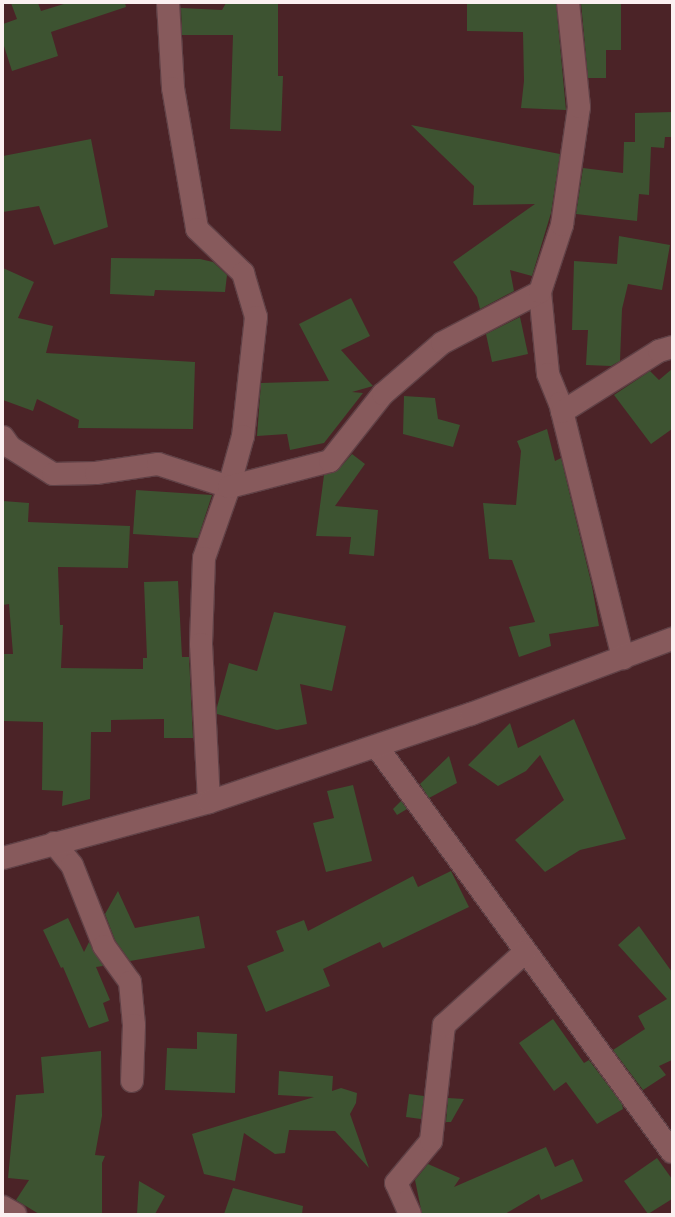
<!DOCTYPE html>
<html>
<head>
<meta charset="utf-8">
<style>
	body { margin:0 }
	#map { position:relative; width:675px; height:1217px; overflow:hidden; background:#4b2327; font-family:"Archivo Narrow",sans-serif }
	div>[style] { position:absolute }
	.building>* { inset:0; background:#3d5331 }
	.roads { filter:drop-shadow(1px 0 #604146) drop-shadow(-1px 0 #604146) drop-shadow(0 1px #604146) drop-shadow(0 -1px #604146) }
	.minor>* { height:22px; margin:-11px; padding:0 11px; transform-origin:11px; border-radius:11px; background:#875a5c }
	.tertiary>* { height:22px; margin:-11px; padding:0 11px; transform-origin:11px; border-radius:11px; background:#875a5c }
	span { translate:-50% -50%; white-space:nowrap; text-align:center; line-height:1.15; -webkit-text-stroke:4px #4b2327; paint-order:stroke }
	.frame { position:absolute; inset:0; border:4px solid #fbf0f1; pointer-events:none }
</style>
</head>
<body>
<div id="map">
	<div class="building">
		<div style="clip-path:polygon(11px 3px,38px 3px,41px 11px,67px 3px,125px 3px,126px 7px,51px 32px,58px 56px,12px 71px,3px 43px,3px 24px,17px 19px)"></div>
		<div style="clip-path:polygon(226px 3px,278px 3px,278px 76px,283px 76px,281px 131px,230px 129px,233px 35px,182px 35px,181px 8px,222px 10px)"></div>
		<div style="clip-path:polygon(467px 3px,556px 3px,566px 110px,521px 108px,524px 81px,523px 32px,467px 31px)"></div>
		<div style="clip-path:polygon(581px 3px,621px 3px,621px 50px,606px 50px,606px 78px,588px 78px)"></div>
		<div style="clip-path:polygon(672px 112px,672px 137px,665px 137px,664px 148px,651px 147px,649px 195px,639px 194px,637px 221px,576px 214px,583px 168px,623px 173px,624px 142px,635px 142px,635px 113px)"></div>
		<div style="clip-path:polygon(411px 125px,560px 154px,551px 213px,532px 276px,510px 270px,514px 291px,480px 309px,477px 297px,453px 262px,535px 204px,473px 205px,474px 186px)"></div>
		<div style="clip-path:polygon(91px 139px,108px 227px,54px 245px,39px 206px,3px 212px,3px 156px)"></div>
		<div style="clip-path:polygon(619px 236px,670px 245px,662px 290px,628px 284px,622px 309px,620px 361px,611px 366px,586px 365px,588px 330px,572px 330px,574px 261px,617px 264px)"></div>
		<div style="clip-path:polygon(111px 258px,200px 259px,213px 262px,227px 275px,225px 292px,155px 290px,154px 296px,110px 294px)"></div>
		<div style="clip-path:polygon(3px 268px,34px 282px,18px 318px,53px 326px,46px 353px,195px 362px,193px 429px,78px 428px,79px 420px,37px 399px,33px 411px,3px 400px)"></div>
		<div style="clip-path:polygon(351px 298px,370px 336px,341px 350px,373px 386px,352px 392px,363px 393px,324px 443px,290px 450px,287px 434px,257px 436px,261px 383px,329px 381px,299px 324px)"></div>
		<div style="clip-path:polygon(520px 317px,528px 354px,492px 362px,486px 334px)"></div>
		<div style="clip-path:polygon(672px 369px,672px 429px,651px 444px,614px 395px,650px 371px,659px 380px)"></div>
		<div style="clip-path:polygon(404px 396px,435px 398px,438px 419px,460px 425px,453px 447px,403px 434px)"></div>
		<div style="clip-path:polygon(547px 429px,555px 461px,561px 458px,592px 586px,599px 626px,549px 634px,551px 646px,519px 657px,509px 627px,535px 622px,512px 560px,489px 559px,483px 503px,516px 505px,521px 451px,517px 441px)"></div>
		<div style="clip-path:polygon(352px 454px,365px 464px,335px 506px,378px 510px,374px 556px,349px 554px,351px 537px,316px 536px,324px 475px,339px 469px)"></div>
		<div style="clip-path:polygon(136px 490px,212px 495px,198px 538px,133px 534px)"></div>
		<div style="clip-path:polygon(3px 501px,29px 503px,28px 522px,130px 526px,128px 568px,58px 567px,60px 625px,63px 625px,61px 668px,143px 669px,143px 658px,147px 658px,144px 582px,178px 581px,182px 657px,189px 657px,193px 738px,164px 738px,164px 719px,111px 720px,111px 732px,91px 732px,90px 799px,62px 806px,63px 791px,42px 790px,43px 722px,3px 721px,3px 654px,13px 654px,9px 604px,3px 605px)"></div>
		<div style="clip-path:polygon(274px 612px,346px 626px,332px 691px,300px 684px,307px 724px,277px 730px,217px 714px,217px 707px,229px 663px,257px 671px)"></div>
		<div style="clip-path:polygon(574px 719px,626px 839px,580px 850px,545px 872px,515px 840px,564px 800px,540px 755px,526px 771px,498px 786px,468px 765px,510px 723px,518px 748px)"></div>
		<div style="clip-path:polygon(449px 756px,457px 783px,429px 798px,420px 784px)"></div>
		<div style="clip-path:polygon(353px 785px,372px 861px,326px 872px,313px 823px,334px 818px,327px 791px)"></div>
		<div style="clip-path:polygon(401px 801px,407px 809px,397px 815px,393px 809px)"></div>
		<div style="clip-path:polygon(451px 871px,469px 907px,383px 948px,380px 942px,323px 969px,330px 986px,266px 1012px,247px 966px,284px 951px,276px 931px,304px 920px,308px 931px,413px 876px,418px 887px)"></div>
		<div style="clip-path:polygon(118px 891px,135px 928px,199px 916px,205px 948px,130px 961px,115px 940px,105px 914px)"></div>
		<div style="clip-path:polygon(68px 918px,84px 952px,89px 942px,103px 966px,96px 967px,110px 1000px,103px 1003px,109px 1021px,89px 1028px,63px 967px,61px 968px,43px 930px)"></div>
		<div style="clip-path:polygon(639px 926px,672px 972px,672px 1060px,659px 1066px,666px 1075px,643px 1090px,613px 1050px,645px 1029px,638px 1016px,667px 999px,618px 945px)"></div>
		<div style="clip-path:polygon(553px 1019px,584px 1063px,589px 1060px,622px 1104px,623px 1109px,597px 1124px,566px 1082px,554px 1091px,519px 1043px)"></div>
		<div style="clip-path:polygon(197px 1032px,237px 1034px,235px 1093px,165px 1090px,167px 1048px,197px 1049px)"></div>
		<div style="clip-path:polygon(101px 1051px,102px 1116px,95px 1155px,105px 1156px,102px 1163px,102px 1214px,39px 1214px,16px 1200px,29px 1180px,8px 1178px,16px 1095px,44px 1093px,41px 1057px)"></div>
		<div style="clip-path:polygon(279px 1071px,333px 1076px,332px 1091px,341px 1088px,357px 1093px,356px 1103px,350px 1114px,369px 1168px,335px 1131px,289px 1130px,285px 1153px,275px 1154px,244px 1133px,235px 1181px,204px 1174px,192px 1134px,314px 1097px,278px 1095px)"></div>
		<div style="clip-path:polygon(409px 1094px,424px 1096px,421px 1119px,406px 1117px)"></div>
		<div style="clip-path:polygon(448px 1098px,464px 1099px,451px 1122px,446px 1122px)"></div>
		<div style="clip-path:polygon(546px 1147px,555px 1167px,573px 1159px,583px 1181px,541px 1200px,539px 1194px,505px 1214px,422px 1214px,415px 1180px,428px 1164px,460px 1178px,454px 1187px)"></div>
		<div style="clip-path:polygon(657px 1158px,672px 1179px,672px 1199px,648px 1214px,624px 1181px)"></div>
		<div style="clip-path:polygon(139px 1181px,165px 1196px,155px 1214px,137px 1214px)"></div>
		<div style="clip-path:polygon(233px 1188px,303px 1206px,302px 1214px,224px 1214px)"></div>
	</div>
	<div class="roads">
		<div class="minor">
			<div style="left:168px;top:3px;width:85px;rotate:86.6deg"></div>
			<div style="left:173px;top:88px;width:143px;rotate:80.3deg"></div>
			<div style="left:197px;top:229px;width:64px;rotate:43.7deg"></div>
			<div style="left:243px;top:273px;width:46px;rotate:73.5deg"></div>
			<div style="left:256px;top:317px;width:120px;rotate:96.2deg"></div>
			<div style="left:243px;top:436px;width:53px;rotate:105.4deg"></div>
			<div style="left:229px;top:487px;width:75px;rotate:109.4deg"></div>
			<div style="left:204px;top:558px;width:86px;rotate:92deg"></div>
			<div style="left:201px;top:644px;width:158px;rotate:87.1deg"></div>
			<div style="left:540px;top:292px;width:82px;rotate:84.4deg"></div>
			<div style="left:548px;top:374px;width:31px;rotate:68deg"></div>
			<div style="left:560px;top:403px;width:263px;rotate:76.1deg"></div>
			<div style="left:562px;top:412px;width:115px;rotate:-32.2deg"></div>
			<div style="left:659px;top:351px;width:14px;rotate:-17deg"></div>
			<div style="left:3px;top:437px;width:12px;rotate:55deg"></div>
			<div style="left:10px;top:447px;width:51px;rotate:32.1deg"></div>
			<div style="left:53px;top:474px;width:43px;rotate:-1.3deg"></div>
			<div style="left:96px;top:473px;width:63px;rotate:-8.3deg"></div>
			<div style="left:158px;top:464px;width:75px;rotate:17.9deg"></div>
			<div style="left:229px;top:487px;width:104px;rotate:-14.4deg"></div>
			<div style="left:330px;top:461px;width:85px;rotate:-51.7deg"></div>
			<div style="left:383px;top:394px;width:78px;rotate:-40.8deg"></div>
			<div style="left:442px;top:343px;width:110px;rotate:-27.5deg"></div>
			<div style="left:540px;top:292px;width:71px;rotate:-71.8deg"></div>
			<div style="left:562px;top:225px;width:119px;rotate:-81.8deg"></div>
			<div style="left:579px;top:107px;width:105px;rotate:-96deg"></div>
			<div style="left:377px;top:747px;width:501px;rotate:53.93deg"></div>
			<div style="left:54px;top:843px;width:28px;rotate:51deg"></div>
			<div style="left:72px;top:865px;width:87px;rotate:68.4deg"></div>
			<div style="left:104px;top:946px;width:44px;rotate:54.2deg"></div>
			<div style="left:130px;top:982px;width:43px;rotate:84.7deg"></div>
			<div style="left:134px;top:1025px;width:56px;rotate:92deg"></div>
			<div style="left:3px;top:1207px;width:14px;rotate:30deg"></div>
			<div style="left:410px;top:1214px;width:34px;rotate:-114deg"></div>
			<div style="left:396px;top:1183px;width:55px;rotate:-50.2deg"></div>
			<div style="left:431px;top:1141px;width:117px;rotate:-83.6deg"></div>
			<div style="left:444px;top:1025px;width:109px;rotate:-42deg"></div>
		</div>
		<div class="tertiary">
			<div style="left:3px;top:858px;width:213px;rotate:-15.2deg"></div>
			<div style="left:209px;top:802px;width:276px;rotate:-18.6deg"></div>
			<div style="left:471px;top:714px;width:215px;rotate:-20.5deg"></div>
		</div>
	</div>
	<div class="frame"></div>
</div>
</body>
</html>
